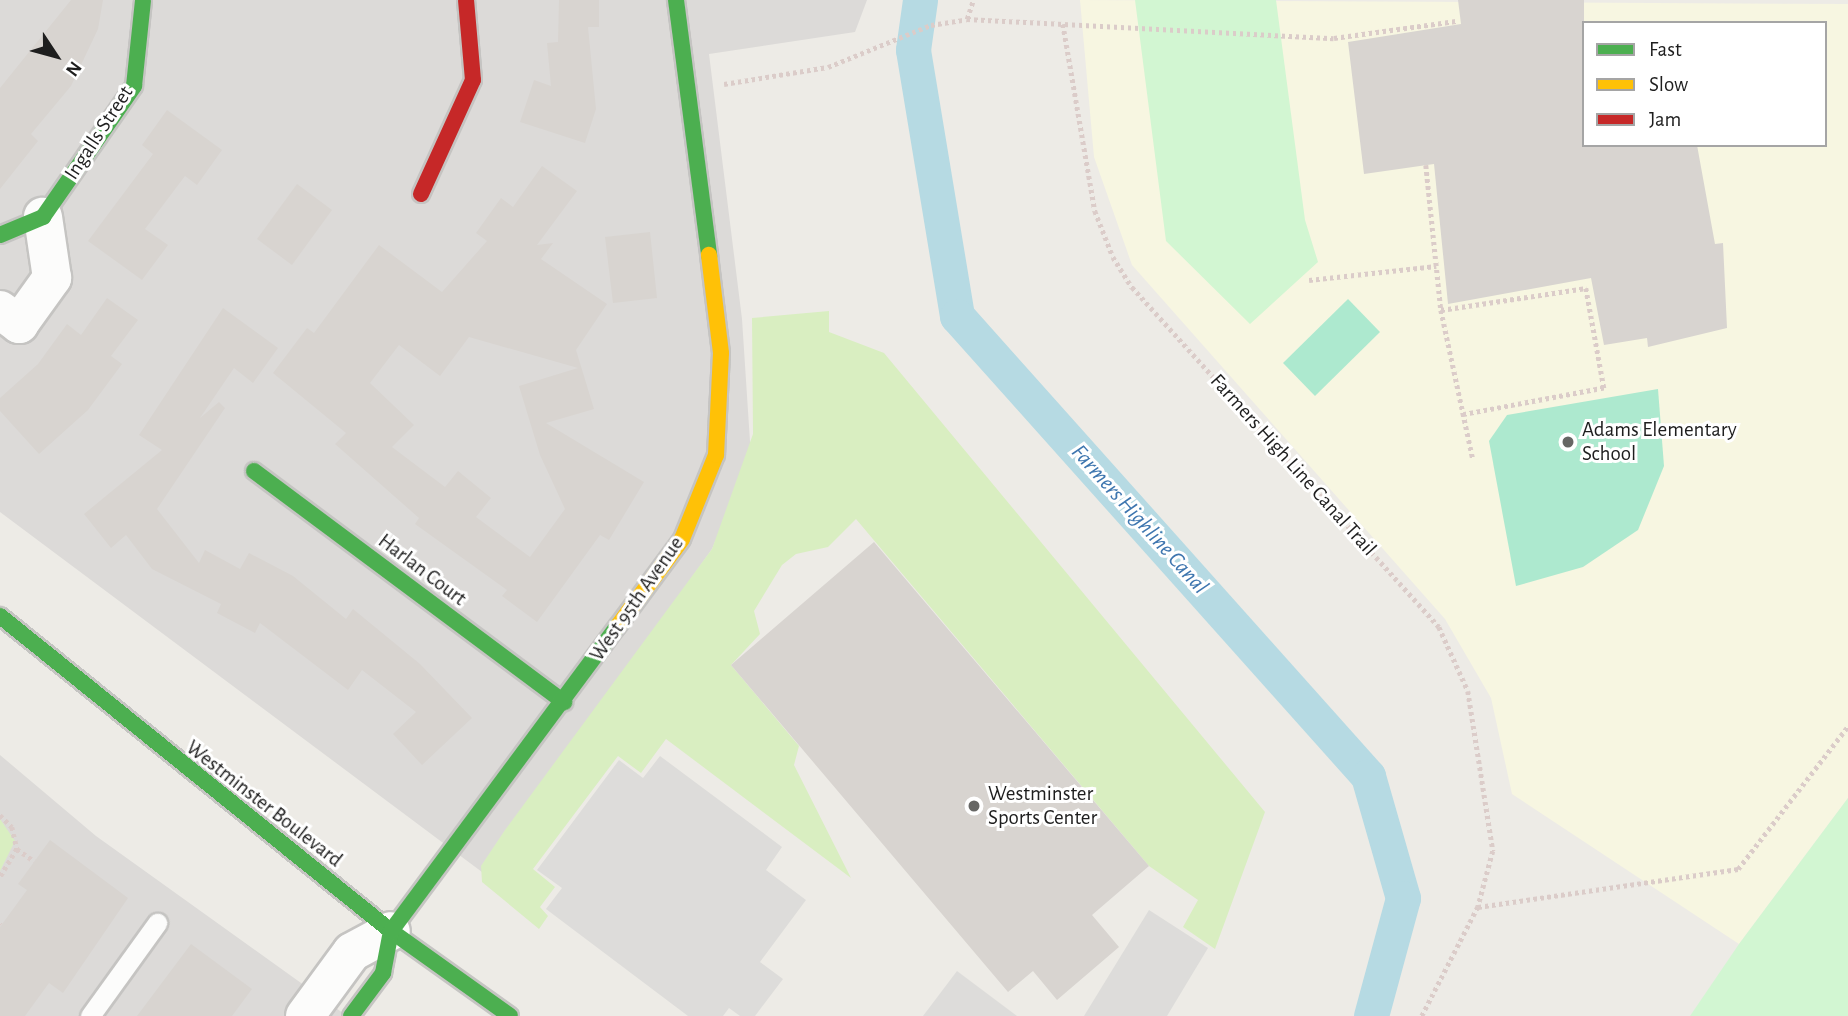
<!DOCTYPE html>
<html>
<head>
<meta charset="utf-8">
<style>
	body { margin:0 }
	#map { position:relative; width:1848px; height:1016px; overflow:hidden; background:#edebe6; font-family:"Alegreya Sans",sans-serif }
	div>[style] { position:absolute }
	.residential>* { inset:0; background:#dcdad8 }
	.education>* { inset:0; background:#f7f6e1 }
	.grass>* { inset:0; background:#d9eec1 }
	.park>* { inset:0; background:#d2f6d2 }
	.pitch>* { inset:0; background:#ade9cf }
	.parking>* { inset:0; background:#dddcda }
	.canal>* { height:35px; margin:-17.5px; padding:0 17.5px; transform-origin:17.5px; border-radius:17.5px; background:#b6dae3 }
	.building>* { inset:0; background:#d8d4d0 }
	.path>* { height:4.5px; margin-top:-2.25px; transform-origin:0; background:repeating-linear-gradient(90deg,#dbccc9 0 3.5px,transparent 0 7px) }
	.roads { filter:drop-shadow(2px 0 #c5c4c2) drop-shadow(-2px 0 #c5c4c2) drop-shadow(0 2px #c5c4c2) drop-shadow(0 -2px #c5c4c2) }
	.lane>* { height:19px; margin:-9.5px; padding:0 9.5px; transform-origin:9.5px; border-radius:9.5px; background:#fcfcfb }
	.street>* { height:38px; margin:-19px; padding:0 19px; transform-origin:19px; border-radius:19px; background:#fcfcfb }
	.fast>* { height:16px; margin:-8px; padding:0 8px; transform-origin:8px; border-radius:8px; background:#4caf50 }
	.slow>* { height:16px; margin:-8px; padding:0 8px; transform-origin:8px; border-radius:8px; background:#ffc107 }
	.jam>* { height:16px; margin:-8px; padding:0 8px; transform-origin:8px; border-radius:8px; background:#c62828 }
	.dots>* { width:19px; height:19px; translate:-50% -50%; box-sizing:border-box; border:4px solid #fff; border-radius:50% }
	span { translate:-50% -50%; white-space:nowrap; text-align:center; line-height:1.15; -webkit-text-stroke:6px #fff; paint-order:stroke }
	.street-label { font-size:21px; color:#1e1e1e }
	.poi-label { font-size:21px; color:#1e1e1e }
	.left { translate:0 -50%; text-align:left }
	.water-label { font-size:23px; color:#3e76af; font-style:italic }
	.legend { position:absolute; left:1582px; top:21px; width:245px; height:126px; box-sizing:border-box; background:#fff; border:2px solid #a5a5a5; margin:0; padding:9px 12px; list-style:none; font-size:21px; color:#1e1e1e }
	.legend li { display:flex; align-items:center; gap:14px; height:35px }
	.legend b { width:35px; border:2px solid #a5a5a5 }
	.north { position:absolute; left:21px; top:21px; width:70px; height:70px; -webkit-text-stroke:5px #fff; paint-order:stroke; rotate:126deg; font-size:19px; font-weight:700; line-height:28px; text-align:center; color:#1e1e1e }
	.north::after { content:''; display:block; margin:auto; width:24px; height:32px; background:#1e1e1e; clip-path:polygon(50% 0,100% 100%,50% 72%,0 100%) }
</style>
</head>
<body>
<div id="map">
	<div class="residential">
		<div style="clip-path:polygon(0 0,867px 0,855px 32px,709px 54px,742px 319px,751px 457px,712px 549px,482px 872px,0 512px)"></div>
		<div style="clip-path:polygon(0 755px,96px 836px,347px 1016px,0 1016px)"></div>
	</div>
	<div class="education">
		<div style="clip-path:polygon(evenodd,1080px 0,1848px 4px,1848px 798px,1739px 944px,1512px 794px,1491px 698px,1445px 619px,1132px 265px,1094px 157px,1080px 0,1584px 23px,1825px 23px,1825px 145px,1584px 145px,1584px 23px)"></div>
	</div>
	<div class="grass">
		<div style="clip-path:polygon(829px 311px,829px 332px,884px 353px,1265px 812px,1215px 949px,1183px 927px,1198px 900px,1149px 866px,856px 519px,828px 547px,796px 554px,782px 565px,754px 611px,760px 634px,731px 665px,799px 746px,794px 765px,851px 878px,666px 739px,641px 773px,618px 756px,533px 869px,555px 887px,540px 907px,548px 916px,539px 929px,482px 882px,481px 866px,505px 830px,712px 549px,753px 434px,752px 318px)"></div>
		<div style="clip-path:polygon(0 819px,15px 841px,0 871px)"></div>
	</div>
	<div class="park">
		<div style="clip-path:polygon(1135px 0,1276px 0,1305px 220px,1318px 262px,1250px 324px,1166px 241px)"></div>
		<div style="clip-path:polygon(1848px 798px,1848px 1016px,1690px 1016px,1739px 944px)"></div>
	</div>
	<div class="pitch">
		<div style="clip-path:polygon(1348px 299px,1380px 332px,1315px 396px,1283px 363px)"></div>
		<div style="clip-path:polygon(1658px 389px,1664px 466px,1638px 530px,1583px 567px,1516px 586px,1489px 441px,1507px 415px)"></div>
	</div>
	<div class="parking">
		<div style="clip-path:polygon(660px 756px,782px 847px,766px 870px,806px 900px,760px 962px,783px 979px,755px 1016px,740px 1016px,729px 1008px,723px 1016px,688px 1016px,546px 909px,562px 888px,537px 870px,619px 760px,643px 778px)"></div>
		<div style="clip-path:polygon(1149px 910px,1208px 948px,1167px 1016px,1084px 1016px)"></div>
		<div style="clip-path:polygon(957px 971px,1017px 1016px,923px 1016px)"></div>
	</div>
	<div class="canal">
		<div style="left:920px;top:0;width:50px;rotate:98deg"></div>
		<div style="left:913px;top:50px;width:270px;rotate:80.6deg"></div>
		<div style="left:957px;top:316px;width:617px;rotate:48.22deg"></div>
		<div style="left:1368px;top:776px;width:127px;rotate:74deg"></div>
		<div style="left:1403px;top:898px;width:122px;rotate:105.2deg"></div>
	</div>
	<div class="building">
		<div style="clip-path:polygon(71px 0,103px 0,98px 29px,71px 86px,31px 134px,38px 141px,0 189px,0 88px)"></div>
		<div style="clip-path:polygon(559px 0,599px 0,599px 27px,588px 27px,596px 109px,585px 143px,520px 122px,534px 80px,551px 86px,547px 43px,558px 42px)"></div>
		<div style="clip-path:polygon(1458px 0,1584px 0,1584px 145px,1697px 145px,1715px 244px,1723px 243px,1727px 328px,1648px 347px,1647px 338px,1604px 345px,1591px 278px,1448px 304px,1434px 164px,1364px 174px,1348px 42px,1461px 24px)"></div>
		<div style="clip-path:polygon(167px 110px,222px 150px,197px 185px,185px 176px,145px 229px,168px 245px,142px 280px,88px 241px,153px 154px,142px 145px)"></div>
		<div style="clip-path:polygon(evenodd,542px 166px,577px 191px,537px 245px,553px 243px,541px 259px,607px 304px,576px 350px,594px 409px,546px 423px,644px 482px,609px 540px,600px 535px,537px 622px,502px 596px,507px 590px,415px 524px,419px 518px,335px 444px,346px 433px,273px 373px,307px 328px,314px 333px,379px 245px,442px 292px,487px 241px,476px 233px,501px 198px,513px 207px,542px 166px,469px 337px,578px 368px,519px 386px,540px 455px,565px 509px,530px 557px,476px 517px,491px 498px,458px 471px,445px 487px,392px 447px,414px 425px,370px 383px,399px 345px,440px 376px,469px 337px)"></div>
		<div style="clip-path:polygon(297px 184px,332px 210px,292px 265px,257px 239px)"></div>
		<div style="clip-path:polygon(650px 232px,657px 298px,613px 303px,605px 237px)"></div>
		<div style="clip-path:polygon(107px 298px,138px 320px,111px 356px,122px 364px,88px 410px,39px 454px,0 411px,0 398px,38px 364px,67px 324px,81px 335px)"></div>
		<div style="clip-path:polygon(223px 308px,278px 348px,253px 383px,234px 368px,200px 418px,219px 402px,225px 408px,157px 509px,199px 563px,205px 550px,240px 569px,249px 553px,293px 576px,346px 619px,353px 609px,420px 664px,472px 718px,422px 765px,393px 734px,416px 712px,362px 670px,348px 690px,260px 623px,255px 633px,217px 613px,221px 604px,152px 569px,126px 535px,111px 548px,84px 514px,162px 450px,139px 435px)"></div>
		<div style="clip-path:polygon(874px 542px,1149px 866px,1092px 915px,1119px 947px,1057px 1000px,1033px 971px,1008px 992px,731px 665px)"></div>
		<div style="clip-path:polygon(50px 840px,128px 898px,63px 993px,49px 983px,25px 1016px,0 1016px,0 927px,27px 890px,18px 884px)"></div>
		<div style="clip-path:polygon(191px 944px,252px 989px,232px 1016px,137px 1016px)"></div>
	</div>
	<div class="path">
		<div style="left:967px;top:19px;width:20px;rotate:-72deg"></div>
		<div style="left:1063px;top:24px;width:190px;rotate:80.3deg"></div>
		<div style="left:1095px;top:211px;width:49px;rotate:68.6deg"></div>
		<div style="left:1113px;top:257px;width:36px;rotate:58deg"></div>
		<div style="left:1132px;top:287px;width:458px;rotate:47.9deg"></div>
		<div style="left:1439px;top:627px;width:70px;rotate:65.6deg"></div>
		<div style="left:1468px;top:691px;width:162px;rotate:81.1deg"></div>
		<div style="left:1493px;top:851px;width:58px;rotate:105deg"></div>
		<div style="left:1478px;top:907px;width:123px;rotate:117.2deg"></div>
		<div style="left:724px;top:84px;width:105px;rotate:-9.3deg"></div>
		<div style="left:828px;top:67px;width:111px;rotate:-22.2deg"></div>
		<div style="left:931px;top:25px;width:36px;rotate:-9deg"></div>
		<div style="left:967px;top:19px;width:367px;rotate:3deg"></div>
		<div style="left:1334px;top:38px;width:123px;rotate:-7.9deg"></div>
		<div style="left:1426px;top:165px;width:146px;rotate:84.1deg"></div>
		<div style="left:1441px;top:310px;width:152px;rotate:77.9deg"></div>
		<div style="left:1309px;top:280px;width:128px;rotate:-6.3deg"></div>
		<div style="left:1441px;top:310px;width:147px;rotate:-8.6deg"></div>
		<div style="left:1586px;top:288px;width:102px;rotate:79.8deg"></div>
		<div style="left:1604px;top:388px;width:146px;rotate:169.3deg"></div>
		<div style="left:0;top:815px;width:17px;rotate:45deg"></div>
		<div style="left:12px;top:827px;width:23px;rotate:77deg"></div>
		<div style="left:17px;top:849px;width:33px;rotate:121deg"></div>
		<div style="left:17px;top:849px;width:21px;rotate:35deg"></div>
		<div style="left:1478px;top:907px;width:263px;rotate:-8.3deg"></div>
		<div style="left:1738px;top:869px;width:180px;rotate:-52.4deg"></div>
		<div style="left:0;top:924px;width:1px;rotate:45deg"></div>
	</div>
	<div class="roads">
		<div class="lane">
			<div style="left:90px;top:1016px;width:115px;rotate:-54.2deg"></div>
		</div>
		<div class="street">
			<div style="left:0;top:310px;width:24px;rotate:36deg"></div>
			<div style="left:19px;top:324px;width:57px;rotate:-54.3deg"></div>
			<div style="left:52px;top:278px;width:62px;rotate:-98.4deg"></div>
			<div style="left:305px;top:1016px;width:79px;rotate:-53.7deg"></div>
			<div style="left:352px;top:952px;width:44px;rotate:-28.3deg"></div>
		</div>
		<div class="fast">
			<div style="left:676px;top:0;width:257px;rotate:82.6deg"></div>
			<div style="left:0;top:235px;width:47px;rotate:-22.7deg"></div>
			<div style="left:43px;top:217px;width:160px;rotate:-55.2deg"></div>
			<div style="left:134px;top:86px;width:86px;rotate:-84deg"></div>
			<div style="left:254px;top:471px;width:387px;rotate:36.7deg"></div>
			<div style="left:0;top:616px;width:502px;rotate:38.86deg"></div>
			<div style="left:391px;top:931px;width:146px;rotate:35.5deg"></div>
			<div style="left:351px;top:1016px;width:54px;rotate:-53.3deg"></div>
			<div style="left:383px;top:973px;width:43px;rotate:-79.2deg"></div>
			<div style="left:391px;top:931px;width:379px;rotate:-53.4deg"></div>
		</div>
		<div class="slow">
			<div style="left:617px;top:627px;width:109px;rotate:-53.5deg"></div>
			<div style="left:682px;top:539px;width:91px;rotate:-68deg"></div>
			<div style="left:716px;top:455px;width:102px;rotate:-87.2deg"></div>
			<div style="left:721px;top:353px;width:99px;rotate:-97deg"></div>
		</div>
		<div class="jam">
			<div style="left:421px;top:194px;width:125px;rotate:-65.5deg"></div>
			<div style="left:473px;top:80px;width:80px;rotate:-95deg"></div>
		</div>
	</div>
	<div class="dots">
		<div style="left:1568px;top:442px;background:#666664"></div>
		<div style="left:974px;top:806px;background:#666664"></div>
	</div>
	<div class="street-label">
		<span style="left:99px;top:133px;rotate:-57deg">Ingalls Street</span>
		<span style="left:1293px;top:465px;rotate:48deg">Farmers High Line Canal Trail</span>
		<span style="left:422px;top:570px;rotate:37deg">Harlan Court</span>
		<span style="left:637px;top:599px;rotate:-55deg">West 95th Avenue</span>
		<span style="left:264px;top:804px;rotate:38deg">Westminster Boulevard</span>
	</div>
	<div class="poi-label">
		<span class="left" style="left:1582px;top:442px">Adams Elementary<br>School</span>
		<span class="left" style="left:988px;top:806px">Westminster<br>Sports Center</span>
	</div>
	<div class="water-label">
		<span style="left:1139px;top:520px;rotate:48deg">Farmers Highline Canal</span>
	</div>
	<ul class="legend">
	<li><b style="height:9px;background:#4caf50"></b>Fast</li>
	<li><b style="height:9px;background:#ffc107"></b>Slow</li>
	<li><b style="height:9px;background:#c62828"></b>Jam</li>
	</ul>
	<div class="north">N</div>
</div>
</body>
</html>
